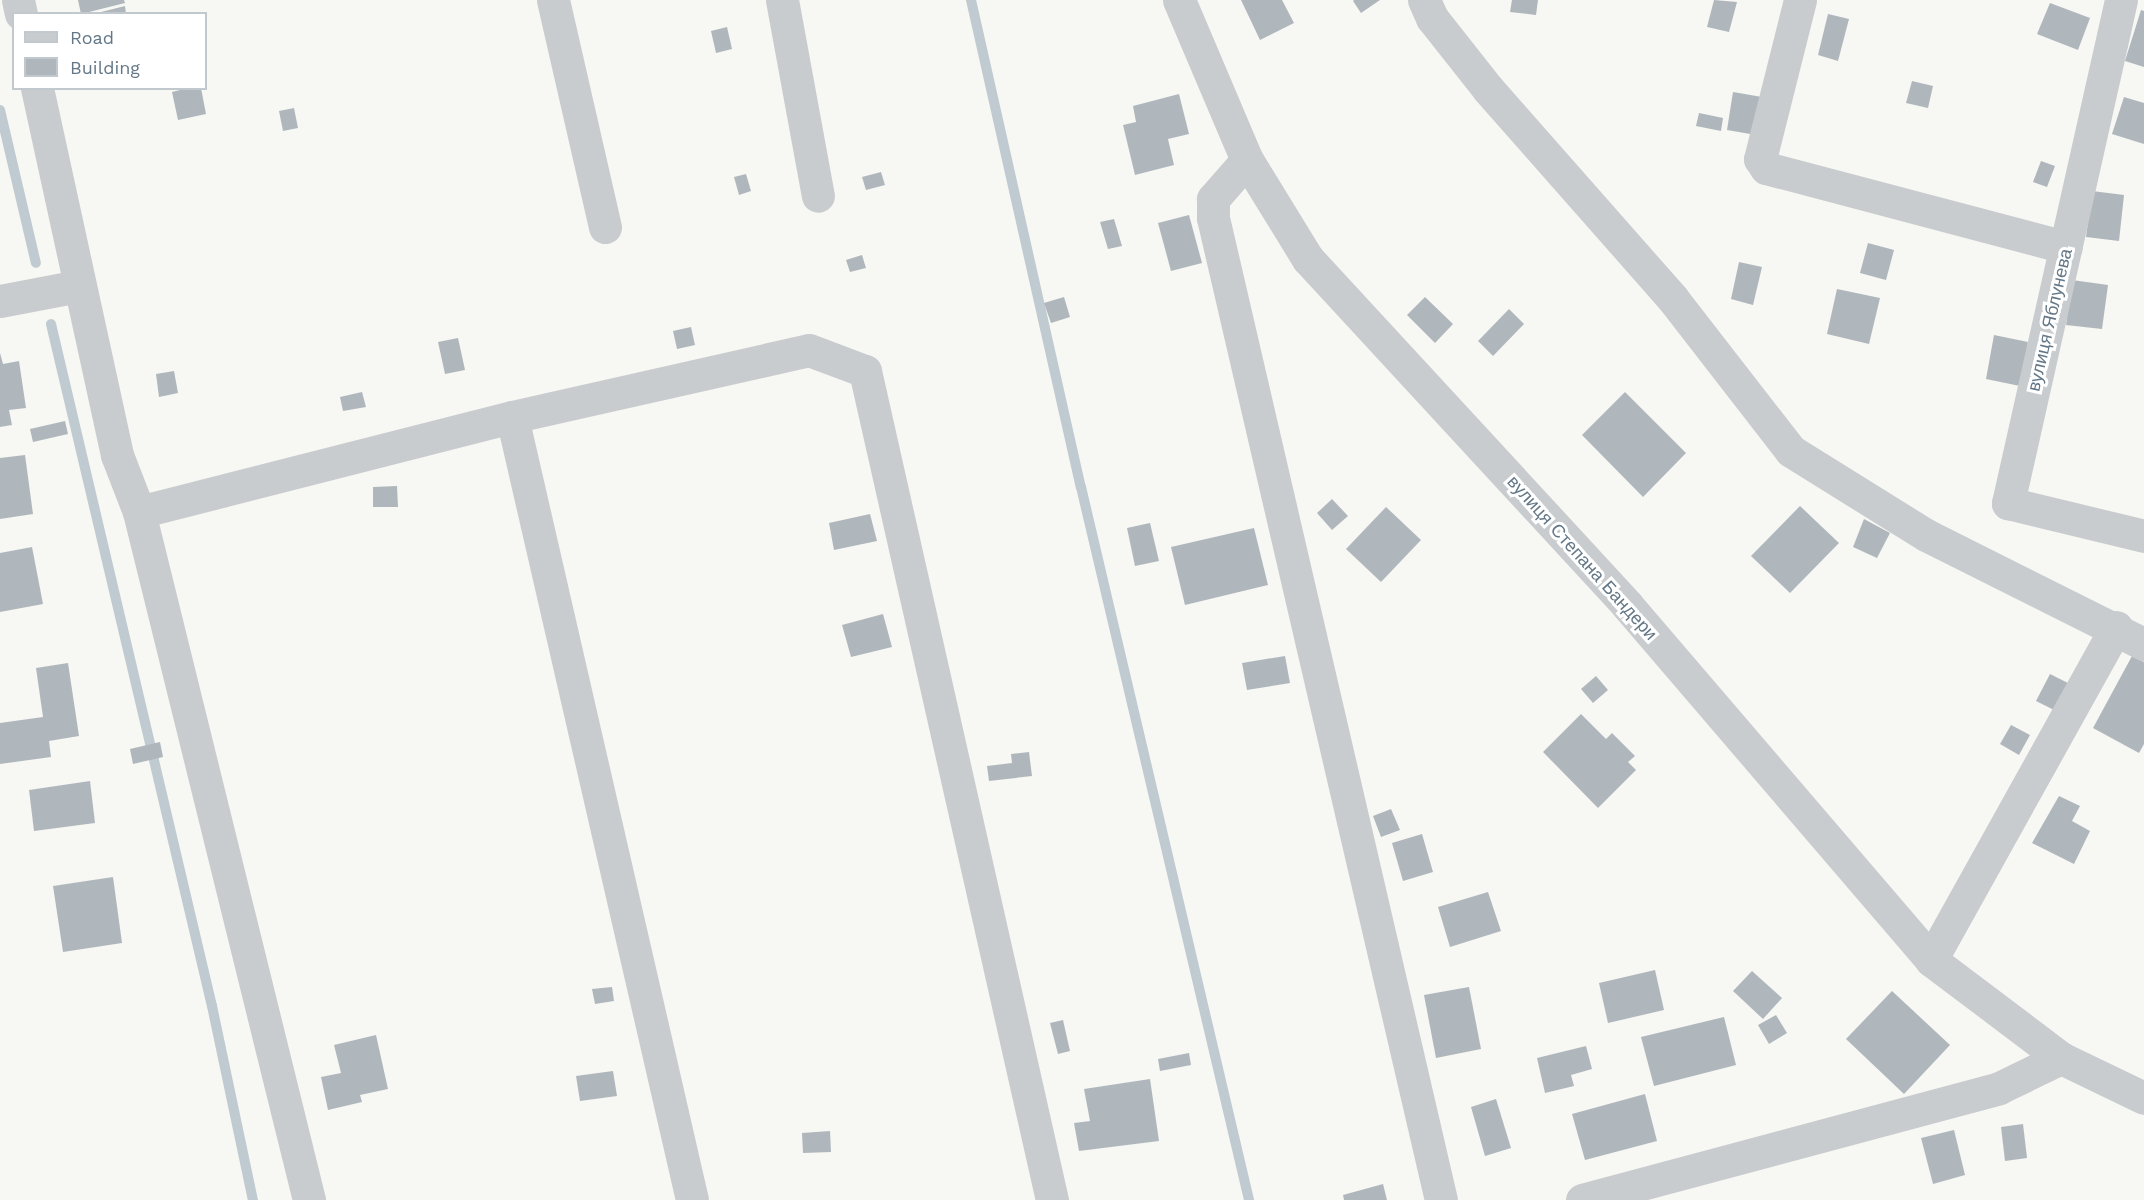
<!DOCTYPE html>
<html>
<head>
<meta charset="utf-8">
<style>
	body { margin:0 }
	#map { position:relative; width:2144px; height:1200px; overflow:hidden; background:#f7f7f3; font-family:"Work Sans",sans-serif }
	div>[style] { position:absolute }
	.stream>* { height:10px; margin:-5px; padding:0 5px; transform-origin:5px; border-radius:5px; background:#bfcbd0 }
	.building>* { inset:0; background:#afb7bd }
	.minor>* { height:33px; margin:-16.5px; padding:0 16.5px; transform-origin:16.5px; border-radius:16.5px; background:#c9cccf }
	span { translate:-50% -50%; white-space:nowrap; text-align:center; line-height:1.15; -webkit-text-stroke:6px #fff; paint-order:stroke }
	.street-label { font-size:18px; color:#637787 }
	.legend { position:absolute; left:12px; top:12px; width:195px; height:78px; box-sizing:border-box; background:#fff; border:2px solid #c1c9cf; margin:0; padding:8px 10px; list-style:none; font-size:18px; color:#637787 }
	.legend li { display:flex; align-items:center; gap:12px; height:30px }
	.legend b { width:30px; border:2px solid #c1c9cf }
</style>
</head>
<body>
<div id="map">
	<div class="stream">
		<div style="left:971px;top:0;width:499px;rotate:77.3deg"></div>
		<div style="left:1081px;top:487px;width:733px;rotate:76.74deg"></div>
		<div style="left:0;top:110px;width:157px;rotate:76.8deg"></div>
		<div style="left:51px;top:324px;width:701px;rotate:76.72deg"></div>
		<div style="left:212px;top:1006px;width:198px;rotate:78.1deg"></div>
	</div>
	<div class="building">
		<div style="clip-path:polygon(78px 0,124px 0,125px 3px,81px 14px)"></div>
		<div style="clip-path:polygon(1241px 0,1282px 0,1294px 23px,1260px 40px)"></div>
		<div style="clip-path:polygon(1380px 0,1361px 13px,1353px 1px,1354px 0)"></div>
		<div style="clip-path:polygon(1512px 0,1538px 0,1536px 15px,1510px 12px)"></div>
		<div style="clip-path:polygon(1714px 0,1737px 2px,1729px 32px,1707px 27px)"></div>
		<div style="clip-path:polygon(2050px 3px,2090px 18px,2078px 50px,2037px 34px)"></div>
		<div style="clip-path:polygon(125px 6px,126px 14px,97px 14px,97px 13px)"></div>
		<div style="clip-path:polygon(2141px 10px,2144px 11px,2144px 67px,2125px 61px)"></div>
		<div style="clip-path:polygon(1828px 14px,1849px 19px,1838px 61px,1818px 55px)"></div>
		<div style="clip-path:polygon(727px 27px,732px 49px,716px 53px,711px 31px)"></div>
		<div style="clip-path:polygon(1912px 81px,1933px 86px,1928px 108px,1906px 103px)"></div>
		<div style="clip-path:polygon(188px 88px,201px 88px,206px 114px,178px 120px,172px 92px)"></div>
		<div style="clip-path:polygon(1733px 92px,1762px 97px,1756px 135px,1727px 130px)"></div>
		<div style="clip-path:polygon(1179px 94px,1189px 134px,1168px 139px,1174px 165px,1135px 175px,1123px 125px,1136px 122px,1133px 106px)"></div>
		<div style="clip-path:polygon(2124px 97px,2144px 103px,2144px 144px,2112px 134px)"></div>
		<div style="clip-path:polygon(294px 108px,298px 128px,283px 131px,279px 111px)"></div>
		<div style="clip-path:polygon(1699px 113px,1723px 118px,1721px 131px,1696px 126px)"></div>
		<div style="clip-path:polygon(2041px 161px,2055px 166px,2047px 187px,2033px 182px)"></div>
		<div style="clip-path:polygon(881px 172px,885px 185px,866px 190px,862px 177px)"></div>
		<div style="clip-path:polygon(746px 174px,751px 191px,739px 195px,734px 177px)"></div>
		<div style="clip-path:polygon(2092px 191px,2124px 195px,2119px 241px,2086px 237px)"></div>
		<div style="clip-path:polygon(1189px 215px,1202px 263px,1171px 271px,1158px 223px)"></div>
		<div style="clip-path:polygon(1114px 219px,1122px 246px,1108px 249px,1100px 222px)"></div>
		<div style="clip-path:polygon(1868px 243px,1894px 250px,1886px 280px,1860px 273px)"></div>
		<div style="clip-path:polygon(862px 255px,866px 268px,850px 272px,846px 260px)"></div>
		<div style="clip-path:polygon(1739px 262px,1762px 267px,1753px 305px,1731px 299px)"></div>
		<div style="clip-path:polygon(2072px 280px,2108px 285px,2102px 329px,2066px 325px)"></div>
		<div style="clip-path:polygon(1837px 289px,1880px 298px,1869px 344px,1827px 334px)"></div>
		<div style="clip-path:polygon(1064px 297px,1070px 317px,1051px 323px,1044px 303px)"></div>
		<div style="clip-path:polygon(1425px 297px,1453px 324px,1435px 343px,1407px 315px)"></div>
		<div style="clip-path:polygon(1509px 309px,1524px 324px,1493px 356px,1478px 341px)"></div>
		<div style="clip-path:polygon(691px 327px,695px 345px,677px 349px,673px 331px)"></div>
		<div style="clip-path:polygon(1994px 335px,2028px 342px,2020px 386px,1986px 379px)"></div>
		<div style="clip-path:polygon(458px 338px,465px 370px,445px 374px,438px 342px)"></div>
		<div style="clip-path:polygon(0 353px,3px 364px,19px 361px,26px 408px,9px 410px,12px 425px,0 427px)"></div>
		<div style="clip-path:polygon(174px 371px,178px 393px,159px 397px,156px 374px)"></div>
		<div style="clip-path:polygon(362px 392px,366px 407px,343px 411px,340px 397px)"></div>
		<div style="clip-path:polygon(1625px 392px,1686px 453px,1643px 497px,1582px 435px)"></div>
		<div style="clip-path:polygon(65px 421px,68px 434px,33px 442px,30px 429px)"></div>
		<div style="clip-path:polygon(25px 455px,33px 514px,0 519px,0 458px)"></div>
		<div style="clip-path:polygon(397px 486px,398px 507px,373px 507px,373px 487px)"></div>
		<div style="clip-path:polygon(1332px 499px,1348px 516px,1332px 530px,1317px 513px)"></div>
		<div style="clip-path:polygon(1800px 506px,1839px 543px,1790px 593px,1751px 556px)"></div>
		<div style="clip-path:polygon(1386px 507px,1421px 540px,1381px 582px,1346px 549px)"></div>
		<div style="clip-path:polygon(870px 514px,877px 541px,834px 550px,829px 523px)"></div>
		<div style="clip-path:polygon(1864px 519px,1890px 533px,1877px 558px,1853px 547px)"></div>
		<div style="clip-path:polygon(1150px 523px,1159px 561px,1135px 566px,1127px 528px)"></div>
		<div style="clip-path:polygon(1254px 528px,1268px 585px,1185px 605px,1171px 547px)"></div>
		<div style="clip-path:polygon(32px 547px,43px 604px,0 612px,0 553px)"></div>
		<div style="clip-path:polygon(883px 614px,892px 647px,851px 657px,842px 625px)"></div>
		<div style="clip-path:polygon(1285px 656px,1290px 683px,1247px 690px,1242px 663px)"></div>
		<div style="clip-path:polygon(2132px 656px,2144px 662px,2144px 744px,2139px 753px,2093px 728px)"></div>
		<div style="clip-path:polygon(68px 663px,79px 736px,49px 741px,51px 757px,0 764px,0 723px,43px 717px,36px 668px)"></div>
		<div style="clip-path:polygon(2050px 674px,2070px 684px,2056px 711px,2036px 701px)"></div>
		<div style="clip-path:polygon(1596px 676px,1608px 690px,1593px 703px,1581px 689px)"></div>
		<div style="clip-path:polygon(1581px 714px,1606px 739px,1612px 733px,1635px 756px,1628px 762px,1636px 770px,1598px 808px,1543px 752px)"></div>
		<div style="clip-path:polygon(2011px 725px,2030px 735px,2019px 755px,2000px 744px)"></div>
		<div style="clip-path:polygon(160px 742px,163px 757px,133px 764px,130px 749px)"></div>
		<div style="clip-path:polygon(1029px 752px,1032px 776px,989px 781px,987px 766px,1012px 763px,1011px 754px)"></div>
		<div style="clip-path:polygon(90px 781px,95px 823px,34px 831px,29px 790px)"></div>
		<div style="clip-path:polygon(2059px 796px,2080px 806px,2072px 821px,2090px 831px,2074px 864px,2032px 843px)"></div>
		<div style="clip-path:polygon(1391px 809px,1400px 830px,1381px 837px,1373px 816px)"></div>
		<div style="clip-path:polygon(1422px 834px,1433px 872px,1403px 881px,1392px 843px)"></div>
		<div style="clip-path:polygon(113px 877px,122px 943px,63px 952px,53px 886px)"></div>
		<div style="clip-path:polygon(1488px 892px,1501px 931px,1450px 947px,1438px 907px)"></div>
		<div style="clip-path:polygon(1655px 970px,1664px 1010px,1608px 1023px,1599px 983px)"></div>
		<div style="clip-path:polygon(1752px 971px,1782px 998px,1763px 1019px,1733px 991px)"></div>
		<div style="clip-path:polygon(612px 987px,614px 1001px,595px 1004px,592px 989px)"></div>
		<div style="clip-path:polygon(1469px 987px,1481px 1049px,1436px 1058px,1424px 995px)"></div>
		<div style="clip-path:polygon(1892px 991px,1950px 1045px,1904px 1094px,1846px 1039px)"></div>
		<div style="clip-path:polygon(1776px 1015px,1787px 1033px,1769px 1044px,1758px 1025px)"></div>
		<div style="clip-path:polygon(1724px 1017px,1736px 1065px,1654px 1086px,1641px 1037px)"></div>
		<div style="clip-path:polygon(1063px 1020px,1070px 1051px,1058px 1054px,1050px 1023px)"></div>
		<div style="clip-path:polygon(376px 1035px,388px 1089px,360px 1095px,362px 1102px,328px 1110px,321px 1077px,341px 1073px,334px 1045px)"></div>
		<div style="clip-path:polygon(1586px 1046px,1592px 1069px,1571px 1075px,1574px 1086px,1545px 1093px,1537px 1058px)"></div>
		<div style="clip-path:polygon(1189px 1053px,1191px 1065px,1160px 1071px,1158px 1059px)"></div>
		<div style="clip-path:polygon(613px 1071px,617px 1096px,580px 1101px,576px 1076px)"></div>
		<div style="clip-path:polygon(1150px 1079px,1159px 1141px,1079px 1151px,1074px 1123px,1090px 1121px,1084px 1089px)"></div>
		<div style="clip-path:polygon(1645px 1094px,1657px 1141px,1585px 1160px,1572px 1114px)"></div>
		<div style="clip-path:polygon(1496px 1099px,1511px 1148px,1485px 1156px,1471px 1107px)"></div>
		<div style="clip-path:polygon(2023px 1124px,2027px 1158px,2005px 1161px,2001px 1127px)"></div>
		<div style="clip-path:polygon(1954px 1130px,1965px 1175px,1933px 1184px,1921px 1138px)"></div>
		<div style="clip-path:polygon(830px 1131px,831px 1152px,803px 1153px,802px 1133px)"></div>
		<div style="clip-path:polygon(1383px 1184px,1387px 1200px,1344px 1200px,1343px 1195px)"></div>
	</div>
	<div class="minor">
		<div style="left:18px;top:0;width:14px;rotate:78deg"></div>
		<div style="left:553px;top:0;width:233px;rotate:77.1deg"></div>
		<div style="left:782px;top:0;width:199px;rotate:79.6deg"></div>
		<div style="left:1179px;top:0;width:174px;rotate:67deg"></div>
		<div style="left:1247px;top:160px;width:116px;rotate:58.4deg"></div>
		<div style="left:1308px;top:259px;width:471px;rotate:47.3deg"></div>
		<div style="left:1627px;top:605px;width:467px;rotate:49.4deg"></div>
		<div style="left:1931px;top:960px;width:163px;rotate:37deg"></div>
		<div style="left:2061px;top:1058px;width:92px;rotate:25.7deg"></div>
		<div style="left:1424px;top:0;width:20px;rotate:66deg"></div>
		<div style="left:1432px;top:18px;width:90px;rotate:51.7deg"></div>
		<div style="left:1488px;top:89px;width:280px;rotate:48.6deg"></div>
		<div style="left:1673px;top:299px;width:192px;rotate:52.2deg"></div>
		<div style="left:1791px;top:451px;width:159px;rotate:31.9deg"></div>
		<div style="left:1926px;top:535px;width:244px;rotate:26.6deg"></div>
		<div style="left:1800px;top:0;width:164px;rotate:104.1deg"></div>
		<div style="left:1760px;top:159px;width:11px;rotate:56deg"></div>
		<div style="left:1766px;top:168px;width:310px;rotate:14.8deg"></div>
		<div style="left:2121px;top:0;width:516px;rotate:102.66deg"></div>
		<div style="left:2008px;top:503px;width:140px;rotate:13.6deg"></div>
		<div style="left:37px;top:88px;width:376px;rotate:77.7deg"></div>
		<div style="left:117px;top:455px;width:61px;rotate:68.9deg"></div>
		<div style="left:139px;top:512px;width:709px;rotate:76.12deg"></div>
		<div style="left:1247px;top:160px;width:52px;rotate:131.1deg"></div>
		<div style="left:1213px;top:199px;width:19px;rotate:90deg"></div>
		<div style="left:1213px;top:218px;width:1008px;rotate:76.93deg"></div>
		<div style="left:0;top:301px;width:80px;rotate:-10.8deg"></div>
		<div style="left:512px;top:417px;width:803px;rotate:77.05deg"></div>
		<div style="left:139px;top:512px;width:385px;rotate:-14.3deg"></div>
		<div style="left:512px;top:417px;width:304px;rotate:-12.7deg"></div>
		<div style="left:809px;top:350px;width:60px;rotate:20.6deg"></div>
		<div style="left:865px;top:371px;width:850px;rotate:77.29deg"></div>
		<div style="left:1931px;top:960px;width:381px;rotate:-60.9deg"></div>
		<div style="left:1582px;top:1200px;width:432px;rotate:-15deg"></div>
		<div style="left:1999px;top:1088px;width:69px;rotate:-25.8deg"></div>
	</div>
	<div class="street-label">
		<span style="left:2050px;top:320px;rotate:-77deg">вулиця Яблунева</span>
		<span style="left:1582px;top:558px;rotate:48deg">вулиця Степана Бандери</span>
	</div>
	<ul class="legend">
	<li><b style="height:8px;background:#c9cccf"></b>Road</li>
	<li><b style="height:16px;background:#afb7bd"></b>Building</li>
	</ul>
</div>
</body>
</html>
